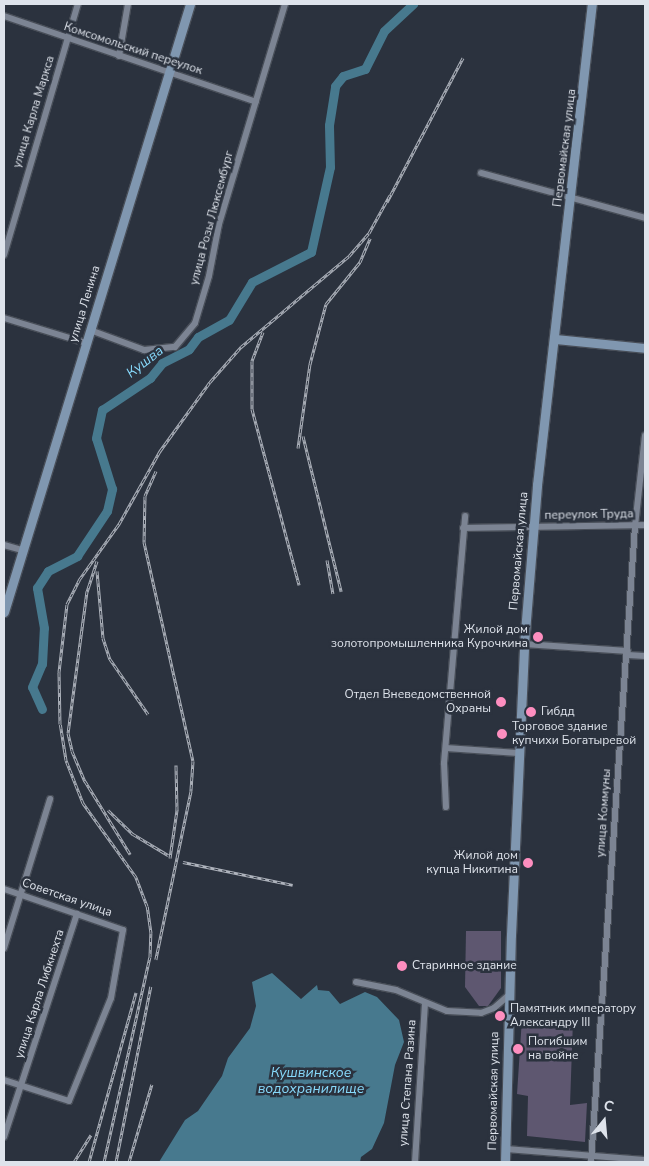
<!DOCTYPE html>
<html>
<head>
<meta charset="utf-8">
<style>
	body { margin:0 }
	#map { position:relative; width:649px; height:1166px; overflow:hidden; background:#2b323e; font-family:"Nunito Sans",sans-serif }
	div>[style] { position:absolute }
	.green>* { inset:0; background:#5e5770 }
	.water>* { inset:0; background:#47798e }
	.river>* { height:9px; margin:-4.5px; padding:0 4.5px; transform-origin:4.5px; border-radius:4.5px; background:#47798e }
	.roads { filter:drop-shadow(1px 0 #484e58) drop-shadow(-1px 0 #484e58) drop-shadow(0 1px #484e58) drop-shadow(0 -1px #484e58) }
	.street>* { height:6px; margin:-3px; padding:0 3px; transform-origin:3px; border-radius:3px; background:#7c8493 }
	.secondary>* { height:9px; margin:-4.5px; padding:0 4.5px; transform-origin:4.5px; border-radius:4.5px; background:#8097b0 }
	.rail>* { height:3px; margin-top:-1.5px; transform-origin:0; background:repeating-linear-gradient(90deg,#2b323e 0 4px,#adb2bb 0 8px); box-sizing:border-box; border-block:1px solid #adb2bb }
	.dots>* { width:14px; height:14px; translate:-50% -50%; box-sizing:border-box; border:2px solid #2b323e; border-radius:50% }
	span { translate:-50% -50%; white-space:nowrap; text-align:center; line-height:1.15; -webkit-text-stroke:5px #2b323e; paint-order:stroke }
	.street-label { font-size:12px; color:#dee3eb }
	.poi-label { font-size:12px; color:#dee3eb }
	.right { translate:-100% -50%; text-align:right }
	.left { translate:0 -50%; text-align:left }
	.water-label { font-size:14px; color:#87d9fb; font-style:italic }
	.frame { position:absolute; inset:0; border:5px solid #dee3eb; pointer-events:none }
	.north { position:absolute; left:579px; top:1096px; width:50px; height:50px; -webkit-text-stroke:4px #2b323e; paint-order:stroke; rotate:17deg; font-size:14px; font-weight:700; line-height:20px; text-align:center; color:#dee3eb }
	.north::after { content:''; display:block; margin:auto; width:18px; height:22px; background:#dee3eb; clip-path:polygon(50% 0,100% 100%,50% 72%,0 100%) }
</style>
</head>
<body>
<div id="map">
	<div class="green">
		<div style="clip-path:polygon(466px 931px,501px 931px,501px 988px,488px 1006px,479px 1006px,465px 987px)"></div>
		<div style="clip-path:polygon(522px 1018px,573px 1020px,570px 1105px,587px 1103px,585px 1142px,527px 1136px,528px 1096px,517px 1094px)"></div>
	</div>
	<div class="water">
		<div style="clip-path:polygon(272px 973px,301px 999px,317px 985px,318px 990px,329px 991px,340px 1004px,365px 992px,377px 997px,399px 1020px,404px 1042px,395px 1065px,384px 1123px,372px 1149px,361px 1157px,360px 1162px,159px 1162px,185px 1120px,198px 1111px,222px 1076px,228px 1058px,250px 1028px,256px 1006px,252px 982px)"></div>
	</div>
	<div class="river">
		<div style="left:42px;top:709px;width:24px;rotate:-114deg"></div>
		<div style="left:32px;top:687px;width:25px;rotate:-67deg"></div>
		<div style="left:42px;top:664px;width:36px;rotate:-87deg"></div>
		<div style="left:44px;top:628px;width:41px;rotate:-99.9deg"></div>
		<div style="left:37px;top:588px;width:20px;rotate:-57deg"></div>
		<div style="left:48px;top:571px;width:33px;rotate:-27deg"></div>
		<div style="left:77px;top:556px;width:54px;rotate:-56.3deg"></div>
		<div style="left:107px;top:511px;width:23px;rotate:-77deg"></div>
		<div style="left:112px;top:489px;width:53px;rotate:-107.4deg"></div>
		<div style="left:96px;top:438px;width:29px;rotate:-78deg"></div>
		<div style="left:102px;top:410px;width:58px;rotate:-33.7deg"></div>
		<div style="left:150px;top:378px;width:19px;rotate:-51deg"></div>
		<div style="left:162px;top:363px;width:30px;rotate:-27deg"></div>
		<div style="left:189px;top:349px;width:15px;rotate:-53deg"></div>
		<div style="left:198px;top:337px;width:35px;rotate:-29deg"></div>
		<div style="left:229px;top:320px;width:44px;rotate:-58.8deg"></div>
		<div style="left:252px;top:282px;width:66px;rotate:-27deg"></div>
		<div style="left:311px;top:252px;width:87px;rotate:-77.4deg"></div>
		<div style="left:330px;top:167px;width:42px;rotate:-91.4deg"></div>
		<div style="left:329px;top:125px;width:39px;rotate:-81deg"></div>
		<div style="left:335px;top:86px;width:13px;rotate:-51deg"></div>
		<div style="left:343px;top:76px;width:23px;rotate:-18deg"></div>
		<div style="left:365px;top:69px;width:42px;rotate:-63.4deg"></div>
		<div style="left:384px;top:31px;width:40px;rotate:-43deg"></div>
	</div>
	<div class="roads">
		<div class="street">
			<div style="left:4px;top:16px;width:266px;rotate:18.8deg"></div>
			<div style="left:119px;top:56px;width:53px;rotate:-80.2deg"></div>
			<div style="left:481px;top:173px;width:170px;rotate:15.3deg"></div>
			<div style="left:4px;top:255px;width:262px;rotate:-73.6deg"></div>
			<div style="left:4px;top:318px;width:86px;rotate:17deg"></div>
			<div style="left:90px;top:330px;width:58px;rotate:20.3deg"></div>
			<div style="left:144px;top:350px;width:31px;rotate:-6deg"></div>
			<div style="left:175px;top:347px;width:31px;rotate:-50deg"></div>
			<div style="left:195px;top:323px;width:49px;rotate:-73.4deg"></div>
			<div style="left:209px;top:276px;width:53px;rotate:-79.1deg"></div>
			<div style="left:219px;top:224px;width:230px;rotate:-73.3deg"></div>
			<div style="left:463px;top:528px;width:182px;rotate:-0.9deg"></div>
			<div style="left:4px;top:545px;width:19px;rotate:16deg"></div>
			<div style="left:524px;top:644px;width:104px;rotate:3.9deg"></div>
			<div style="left:628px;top:655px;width:17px;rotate:3deg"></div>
			<div style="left:446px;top:748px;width:72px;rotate:4deg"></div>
			<div style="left:446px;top:807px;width:44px;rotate:-92.6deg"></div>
			<div style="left:444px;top:763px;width:248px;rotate:-85.1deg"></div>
			<div style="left:4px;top:889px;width:126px;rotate:19deg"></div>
			<div style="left:123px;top:930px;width:69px;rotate:100deg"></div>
			<div style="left:111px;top:998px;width:111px;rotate:112.2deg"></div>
			<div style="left:69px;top:1101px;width:68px;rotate:-162.1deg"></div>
			<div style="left:4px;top:948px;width:156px;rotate:-72.8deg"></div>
			<div style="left:356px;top:982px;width:41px;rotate:11.3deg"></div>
			<div style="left:396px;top:990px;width:55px;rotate:22.4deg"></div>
			<div style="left:447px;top:1011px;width:34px;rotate:3deg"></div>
			<div style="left:481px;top:1013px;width:14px;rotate:-21deg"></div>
			<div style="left:494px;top:1008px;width:20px;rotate:-41deg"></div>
			<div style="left:4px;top:1137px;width:235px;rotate:-71.9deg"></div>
			<div style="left:506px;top:1149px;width:139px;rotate:4.5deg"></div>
			<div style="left:415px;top:1162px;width:158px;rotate:-86.4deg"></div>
			<div style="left:591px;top:1162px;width:638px;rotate:-86.04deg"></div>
			<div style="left:635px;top:526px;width:91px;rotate:-83.7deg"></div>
		</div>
		<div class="secondary">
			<div style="left:555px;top:339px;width:90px;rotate:5.7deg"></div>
			<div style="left:4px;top:612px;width:636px;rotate:-72.99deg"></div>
			<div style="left:505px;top:1162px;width:227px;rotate:-88.5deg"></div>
			<div style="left:511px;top:935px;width:291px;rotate:-87.4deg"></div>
			<div style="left:524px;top:644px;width:160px;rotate:-85.3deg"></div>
			<div style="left:537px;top:485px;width:484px;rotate:-83.5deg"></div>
		</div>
	</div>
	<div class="rail">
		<div style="left:387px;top:202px;width:163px;rotate:-62.2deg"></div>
		<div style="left:263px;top:332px;width:31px;rotate:111deg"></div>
		<div style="left:252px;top:361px;width:48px;rotate:90deg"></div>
		<div style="left:252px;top:409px;width:182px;rotate:75deg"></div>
		<div style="left:303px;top:436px;width:160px;rotate:76.2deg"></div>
		<div style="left:298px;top:448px;width:85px;rotate:-81.9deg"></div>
		<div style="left:310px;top:364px;width:62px;rotate:-75.1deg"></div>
		<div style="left:326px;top:304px;width:54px;rotate:-51deg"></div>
		<div style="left:360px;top:262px;width:26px;rotate:-67deg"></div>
		<div style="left:156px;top:471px;width:27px;rotate:114deg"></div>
		<div style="left:145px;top:496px;width:46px;rotate:91.2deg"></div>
		<div style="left:144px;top:542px;width:224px;rotate:77.4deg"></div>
		<div style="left:193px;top:761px;width:30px;rotate:94deg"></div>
		<div style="left:191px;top:791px;width:172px;rotate:101.8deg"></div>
		<div style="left:327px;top:560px;width:34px;rotate:80deg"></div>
		<div style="left:97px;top:561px;width:32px;rotate:108deg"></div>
		<div style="left:87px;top:591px;width:143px;rotate:97.6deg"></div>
		<div style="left:68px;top:733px;width:18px;rotate:77deg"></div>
		<div style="left:72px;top:751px;width:33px;rotate:67deg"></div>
		<div style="left:85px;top:781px;width:86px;rotate:58.3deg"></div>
		<div style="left:97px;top:571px;width:67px;rotate:84.9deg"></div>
		<div style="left:103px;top:638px;width:22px;rotate:72deg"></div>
		<div style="left:110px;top:659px;width:67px;rotate:55.4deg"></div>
		<div style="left:108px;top:810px;width:35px;rotate:44deg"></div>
		<div style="left:133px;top:834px;width:41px;rotate:31deg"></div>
		<div style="left:170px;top:858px;width:49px;rotate:-81.7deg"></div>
		<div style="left:177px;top:810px;width:45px;rotate:-91.3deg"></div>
		<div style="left:183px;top:862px;width:112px;rotate:11.8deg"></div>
		<div style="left:74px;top:1162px;width:32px;rotate:-58deg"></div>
		<div style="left:89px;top:1162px;width:176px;rotate:-74.5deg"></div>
		<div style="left:104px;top:1162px;width:210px;rotate:-77.4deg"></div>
		<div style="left:150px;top:957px;width:24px;rotate:-88deg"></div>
		<div style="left:151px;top:933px;width:27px;rotate:-98deg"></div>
		<div style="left:147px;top:906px;width:31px;rotate:-111deg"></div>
		<div style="left:136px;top:877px;width:91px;rotate:-125.6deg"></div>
		<div style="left:83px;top:803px;width:46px;rotate:-111.6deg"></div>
		<div style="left:66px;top:760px;width:36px;rotate:-99deg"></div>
		<div style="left:60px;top:724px;width:52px;rotate:-91.1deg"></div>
		<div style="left:59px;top:672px;width:68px;rotate:-83.3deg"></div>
		<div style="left:67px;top:604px;width:27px;rotate:-63deg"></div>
		<div style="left:79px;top:580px;width:69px;rotate:-54.5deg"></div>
		<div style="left:119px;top:524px;width:84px;rotate:-60.7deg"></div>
		<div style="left:160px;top:451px;width:85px;rotate:-54.1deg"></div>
		<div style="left:210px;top:382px;width:47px;rotate:-48.5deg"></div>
		<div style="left:241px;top:347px;width:141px;rotate:-40.1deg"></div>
		<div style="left:349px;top:256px;width:30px;rotate:-49deg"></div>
		<div style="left:369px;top:233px;width:43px;rotate:-61.1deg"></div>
		<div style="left:116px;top:1162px;width:179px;rotate:-78.8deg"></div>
		<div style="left:129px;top:1162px;width:81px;rotate:-73.6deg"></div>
	</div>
	<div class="dots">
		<div style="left:538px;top:637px;background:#fd8ebf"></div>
		<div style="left:501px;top:702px;background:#fd8ebf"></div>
		<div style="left:531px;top:712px;background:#fd8ebf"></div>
		<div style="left:502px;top:734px;background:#fd8ebf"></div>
		<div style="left:528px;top:863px;background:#fd8ebf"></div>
		<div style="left:402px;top:966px;background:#fd8ebf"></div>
		<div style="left:500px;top:1016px;background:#fd8ebf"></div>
		<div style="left:518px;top:1049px;background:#fd8ebf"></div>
	</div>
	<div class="street-label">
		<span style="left:133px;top:49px;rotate:18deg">Комсомольский переулок</span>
		<span style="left:34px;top:112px;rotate:-73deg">улица Карла Маркса</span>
		<span style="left:565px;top:148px;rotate:-83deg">Первомайская улица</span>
		<span style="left:212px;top:218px;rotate:-75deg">улица Розы Люксембург</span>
		<span style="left:85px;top:304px;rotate:-73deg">улица Ленина</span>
		<span style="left:589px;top:515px;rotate:-1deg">переулок Труда</span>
		<span style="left:519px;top:551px;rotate:-85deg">Первомайская улица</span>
		<span style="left:604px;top:813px;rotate:-86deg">улица Коммуны</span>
		<span style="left:67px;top:898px;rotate:19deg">Советская улица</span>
		<span style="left:40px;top:994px;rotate:-72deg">улица Карла Либкнехта</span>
		<span style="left:408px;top:1083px;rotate:-86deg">улица Степана Разина</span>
		<span style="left:494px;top:1091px;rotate:-89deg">Первомайская улица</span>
	</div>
	<div class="poi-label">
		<span class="right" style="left:528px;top:637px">Жилой дом<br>золотопромышленника Курочкина</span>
		<span class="right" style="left:491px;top:702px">Отдел Вневедомственной<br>Охраны</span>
		<span class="left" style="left:541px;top:712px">Гибдд</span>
		<span class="left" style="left:512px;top:734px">Торговое здание<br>купчихи Богатыревой</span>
		<span class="right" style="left:518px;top:863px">Жилой дом<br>купца Никитина</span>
		<span class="left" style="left:412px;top:966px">Старинное здание</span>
		<span class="left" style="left:510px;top:1016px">Памятник императору<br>Александру III</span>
		<span class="left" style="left:528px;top:1049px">Погибшим<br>на войне</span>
	</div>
	<div class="water-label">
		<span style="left:145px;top:362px;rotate:-38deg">Кушва</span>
		<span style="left:311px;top:1081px">Кушвинское<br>водохранилище</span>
	</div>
	<div class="frame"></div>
	<div class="north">С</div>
</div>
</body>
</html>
